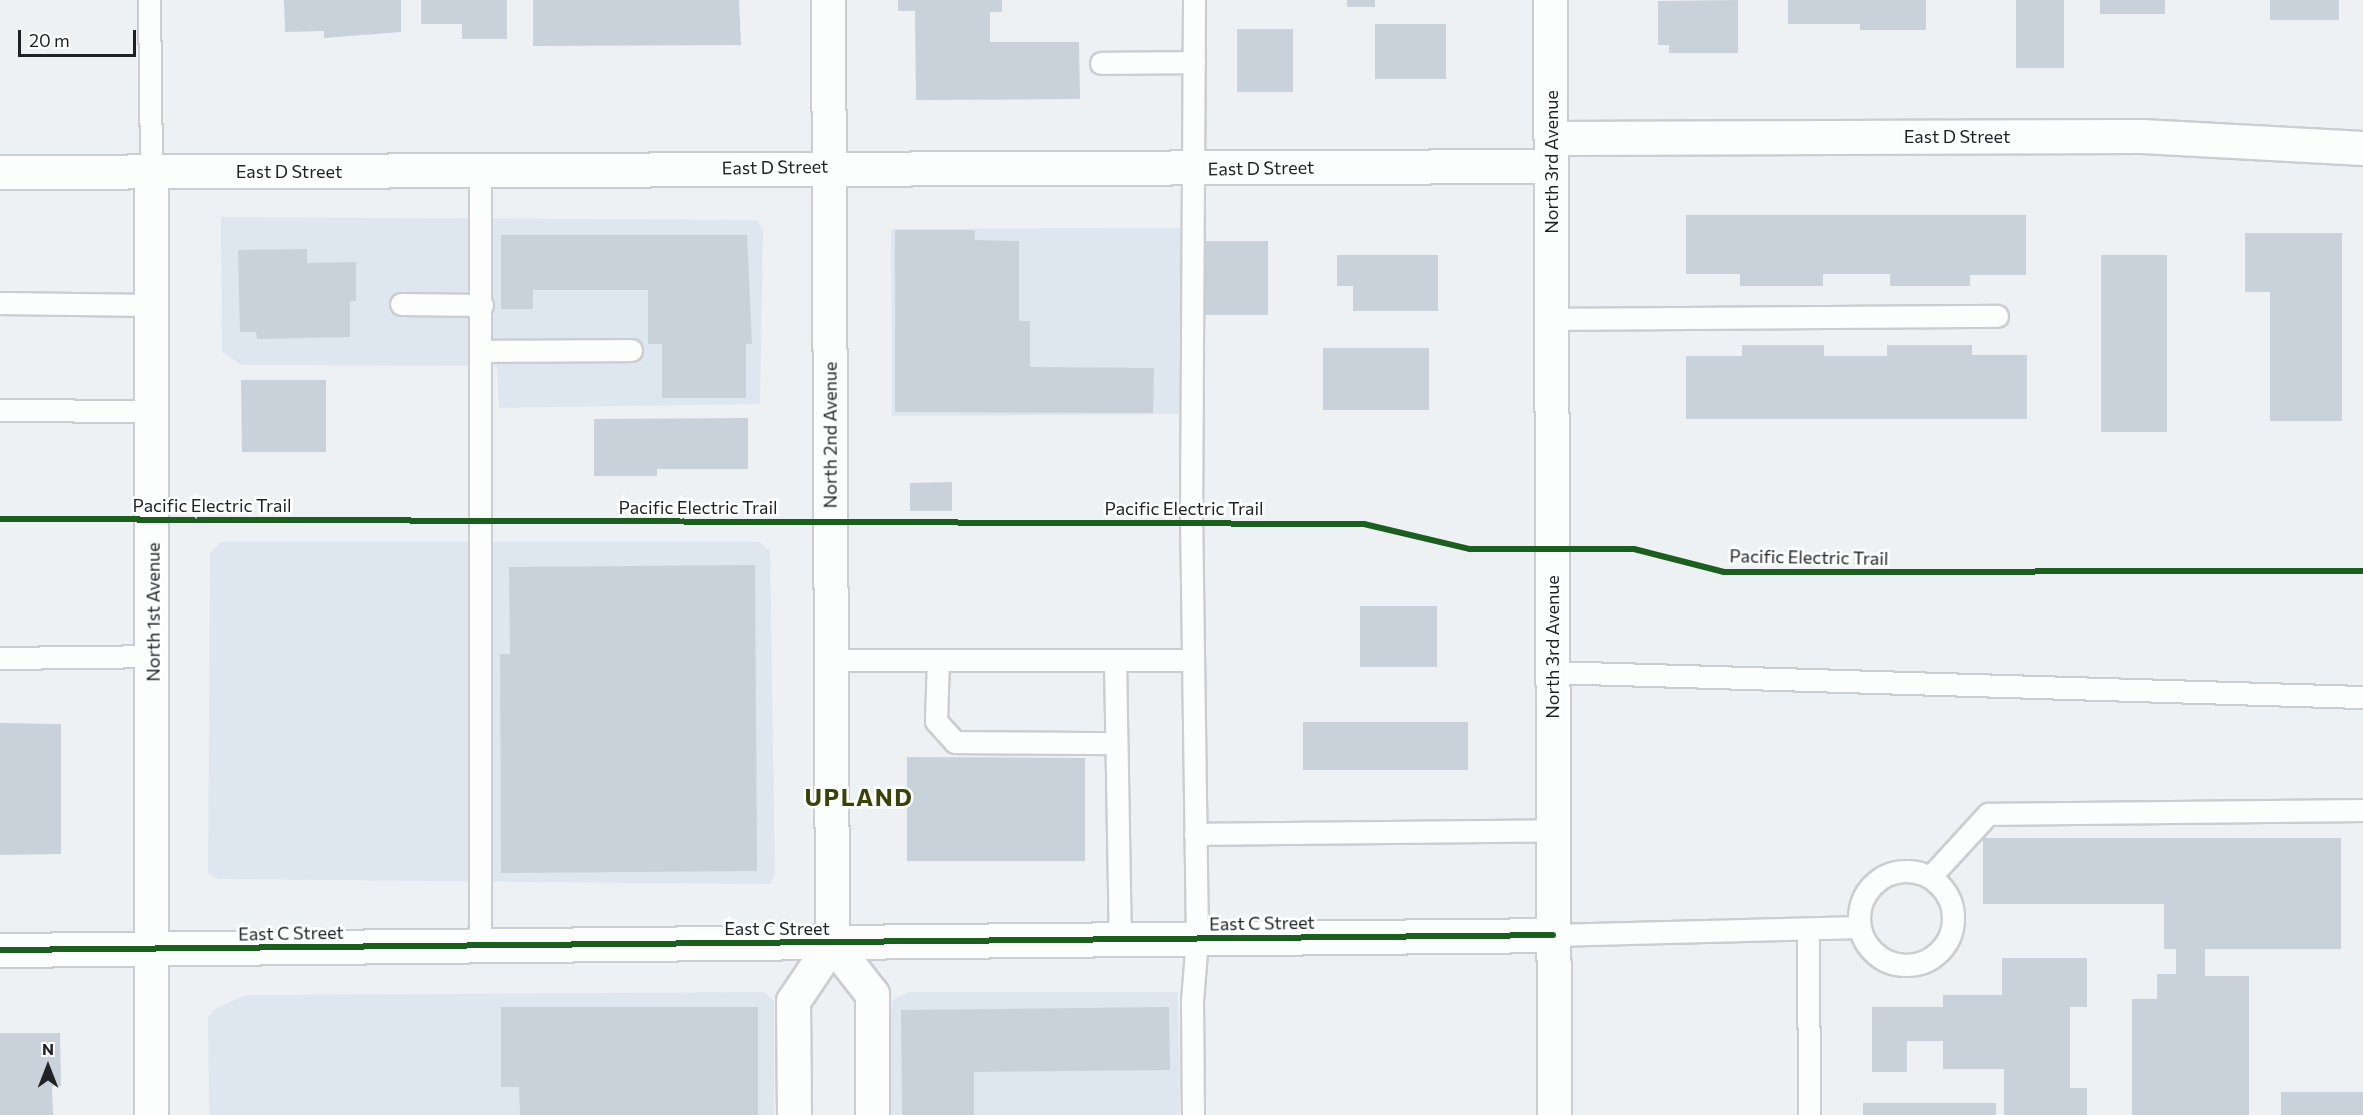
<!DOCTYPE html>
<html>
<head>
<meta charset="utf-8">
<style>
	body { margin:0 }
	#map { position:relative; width:2363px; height:1115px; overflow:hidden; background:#eef1f4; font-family:Commissioner,sans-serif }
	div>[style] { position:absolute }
	.built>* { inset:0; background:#dee6ef }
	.building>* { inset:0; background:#c9d1da }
	.roads { filter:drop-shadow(2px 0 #cbcdd0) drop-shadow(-2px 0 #cbcdd0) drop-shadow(0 2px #cbcdd0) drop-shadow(0 -2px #cbcdd0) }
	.service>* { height:21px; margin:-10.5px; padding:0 10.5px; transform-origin:10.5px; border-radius:10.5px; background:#fcfdfd }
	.service>.ring { margin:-10.5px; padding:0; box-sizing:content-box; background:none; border:21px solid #fcfdfd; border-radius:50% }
	.minor>* { height:33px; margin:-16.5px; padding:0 16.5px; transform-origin:16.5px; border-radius:16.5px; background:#fcfdfd }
	.tertiary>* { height:33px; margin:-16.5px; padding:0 16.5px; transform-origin:16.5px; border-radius:16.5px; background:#fcfdfd }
	.cycleway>* { height:6px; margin:-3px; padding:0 3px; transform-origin:3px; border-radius:3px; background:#1b5e20 }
	span { translate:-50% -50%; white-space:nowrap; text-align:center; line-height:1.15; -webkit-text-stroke:5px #fff; paint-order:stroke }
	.street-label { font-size:18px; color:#1f2124 }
	.district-label { font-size:24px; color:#374308; font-weight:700; letter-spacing:1.5px }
	.north { position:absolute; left:18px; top:1037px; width:60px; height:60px; -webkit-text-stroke:4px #fff; paint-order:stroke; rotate:0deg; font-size:16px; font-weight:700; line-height:24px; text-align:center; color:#1f2124 }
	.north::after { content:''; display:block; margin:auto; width:21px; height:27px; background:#1f2124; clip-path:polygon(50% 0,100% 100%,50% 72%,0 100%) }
	.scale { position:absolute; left:18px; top:30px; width:118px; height:27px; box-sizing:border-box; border:3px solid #1f2124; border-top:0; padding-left:8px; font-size:18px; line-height:21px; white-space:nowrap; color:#1f2124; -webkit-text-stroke:4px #fff; paint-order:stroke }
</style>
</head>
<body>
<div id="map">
	<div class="built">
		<div style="clip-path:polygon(221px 217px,757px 220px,763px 230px,760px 404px,499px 408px,497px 366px,241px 365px,222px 352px)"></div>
		<div style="clip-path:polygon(1186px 228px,1187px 414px,892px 416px,891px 229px)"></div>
		<div style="clip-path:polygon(221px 542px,759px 542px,770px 551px,775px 875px,770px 884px,218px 879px,208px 873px,210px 553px)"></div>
		<div style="clip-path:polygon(764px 992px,774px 1001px,774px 1115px,209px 1115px,208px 1018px,215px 1009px,245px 995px)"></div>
		<div style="clip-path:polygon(908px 992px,1178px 992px,1180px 1115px,891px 1115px,890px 1018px,893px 1000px)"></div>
	</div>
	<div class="building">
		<div style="clip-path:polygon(284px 0,401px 0,401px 32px,324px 38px,324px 31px,285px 32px)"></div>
		<div style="clip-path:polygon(421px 0,507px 0,507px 39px,462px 39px,462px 24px,421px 24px)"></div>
		<div style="clip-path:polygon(533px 0,739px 0,741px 45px,533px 46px)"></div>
		<div style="clip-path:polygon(898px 0,1002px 0,1002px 12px,990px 12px,990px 42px,1079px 42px,1080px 99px,916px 100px,915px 11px,898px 11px)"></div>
		<div style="clip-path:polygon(1347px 0,1375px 0,1375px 7px,1347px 7px)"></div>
		<div style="clip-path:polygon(1738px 0,1738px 53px,1669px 53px,1669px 45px,1658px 45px,1658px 1px)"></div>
		<div style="clip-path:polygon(1788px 0,1926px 0,1926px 30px,1860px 30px,1860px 24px,1788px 24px)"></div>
		<div style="clip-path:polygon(2016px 0,2064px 0,2064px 68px,2016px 68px)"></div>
		<div style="clip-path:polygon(2100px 0,2165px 0,2165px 14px,2100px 14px)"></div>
		<div style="clip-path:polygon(2270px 0,2339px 0,2339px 20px,2270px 20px)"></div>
		<div style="clip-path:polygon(1375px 24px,1446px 24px,1446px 79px,1375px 79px)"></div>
		<div style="clip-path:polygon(1237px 29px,1293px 29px,1293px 92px,1237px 92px)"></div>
		<div style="clip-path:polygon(1686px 215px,2026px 215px,2026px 275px,1970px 275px,1970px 286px,1890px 286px,1890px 274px,1823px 274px,1823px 286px,1740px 286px,1740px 274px,1686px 274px)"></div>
		<div style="clip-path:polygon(895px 230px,975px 230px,975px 240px,1019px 241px,1019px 321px,1030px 321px,1030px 367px,1154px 368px,1153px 413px,895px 412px)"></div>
		<div style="clip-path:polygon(2245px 233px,2342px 233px,2342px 421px,2270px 421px,2270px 292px,2245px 292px)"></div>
		<div style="clip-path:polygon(501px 235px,747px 235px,752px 344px,746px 344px,746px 398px,662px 398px,662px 344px,648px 344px,648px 290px,533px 290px,533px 309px,501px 309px)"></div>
		<div style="clip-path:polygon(1205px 241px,1268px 241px,1268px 315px,1205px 315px)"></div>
		<div style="clip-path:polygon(307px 249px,307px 263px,356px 262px,356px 301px,350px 301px,350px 337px,257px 339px,256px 332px,240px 332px,238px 250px)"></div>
		<div style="clip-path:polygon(1337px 255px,1438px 255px,1438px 311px,1353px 311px,1353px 286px,1337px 286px)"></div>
		<div style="clip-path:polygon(2101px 255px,2167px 255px,2167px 432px,2101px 432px)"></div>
		<div style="clip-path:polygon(1742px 345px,1824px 345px,1824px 356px,1887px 356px,1887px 345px,1972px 345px,1972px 355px,2027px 355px,2027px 419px,1686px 419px,1686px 356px,1742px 356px)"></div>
		<div style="clip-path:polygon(1323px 348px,1429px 348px,1429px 410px,1323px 410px)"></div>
		<div style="clip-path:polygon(241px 380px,326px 380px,326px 452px,242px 452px)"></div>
		<div style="clip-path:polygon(748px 418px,748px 469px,657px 469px,657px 476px,594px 476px,594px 419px)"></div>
		<div style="clip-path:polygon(952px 482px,952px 511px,910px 511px,910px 483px)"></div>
		<div style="clip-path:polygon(755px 565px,757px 871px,501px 873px,500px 654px,510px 654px,509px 567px)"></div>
		<div style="clip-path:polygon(1360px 606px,1437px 606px,1437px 667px,1360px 667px)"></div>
		<div style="clip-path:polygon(1303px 722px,1468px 722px,1468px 770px,1303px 770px)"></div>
		<div style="clip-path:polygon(0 723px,61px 724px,61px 854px,0 855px)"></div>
		<div style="clip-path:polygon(907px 757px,1085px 758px,1085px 861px,907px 861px)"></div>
		<div style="clip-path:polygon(1983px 838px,2341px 838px,2341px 949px,2205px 949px,2205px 976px,2249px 976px,2249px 1115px,2132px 1115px,2132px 999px,2157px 999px,2157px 974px,2176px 974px,2176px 949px,2164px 949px,2164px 904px,1983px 904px)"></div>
		<div style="clip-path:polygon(2002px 958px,2087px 958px,2087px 1007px,2070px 1007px,2070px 1088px,2087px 1088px,2087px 1115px,2004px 1115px,2004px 1069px,1943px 1069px,1943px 1041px,1907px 1041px,1907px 1072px,1872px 1072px,1872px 1007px,1943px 1007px,1943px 995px,2002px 995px)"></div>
		<div style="clip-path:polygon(501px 1007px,758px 1007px,758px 1115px,520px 1115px,519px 1087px,501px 1087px)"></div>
		<div style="clip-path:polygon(1169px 1007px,1170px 1070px,974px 1072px,974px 1115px,902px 1115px,901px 1010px)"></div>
		<div style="clip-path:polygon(0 1033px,60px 1033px,61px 1086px,52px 1086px,53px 1115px,0 1115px)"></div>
		<div style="clip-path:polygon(2281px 1092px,2363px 1092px,2363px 1115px,2281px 1115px)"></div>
		<div style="clip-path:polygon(1863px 1103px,1996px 1103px,1996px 1115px,1863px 1115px)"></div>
	</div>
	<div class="roads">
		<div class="service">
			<div style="left:149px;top:0;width:171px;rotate:89.3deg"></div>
			<div style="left:1101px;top:63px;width:93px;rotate:-0.6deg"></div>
			<div style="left:480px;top:170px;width:776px;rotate:90deg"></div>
			<div style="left:0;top:303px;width:152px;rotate:0.8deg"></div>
			<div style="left:401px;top:304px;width:81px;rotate:0.7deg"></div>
			<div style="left:1551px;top:319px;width:446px;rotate:-0.4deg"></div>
			<div style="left:483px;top:351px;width:148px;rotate:-0.4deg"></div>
			<div style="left:0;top:410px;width:152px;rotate:0.4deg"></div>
			<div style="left:0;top:658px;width:153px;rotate:-0.7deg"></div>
			<div style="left:831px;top:660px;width:362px"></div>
			<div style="left:938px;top:660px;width:61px;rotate:91.9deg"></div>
			<div style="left:936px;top:721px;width:28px;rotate:48deg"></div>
			<div style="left:955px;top:742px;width:161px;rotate:0.4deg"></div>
			<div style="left:1115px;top:660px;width:279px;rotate:89deg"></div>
			<div style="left:1552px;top:672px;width:811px;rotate:1.77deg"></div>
			<div style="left:1195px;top:834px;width:358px;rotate:-0.6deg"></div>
			<div class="ring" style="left:1859px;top:871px;width:73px;height:73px"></div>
			<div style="left:1930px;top:877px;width:86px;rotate:-47.4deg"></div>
			<div style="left:1988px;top:814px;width:375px;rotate:-0.6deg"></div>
			<div style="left:1808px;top:929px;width:186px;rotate:89.7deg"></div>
			<div style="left:1553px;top:935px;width:306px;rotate:-1.5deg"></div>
			<div style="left:1193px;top:1115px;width:114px;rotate:-90.5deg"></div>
			<div style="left:1192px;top:1001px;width:62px;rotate:-85.4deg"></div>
			<div style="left:1197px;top:939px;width:416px;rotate:-90.8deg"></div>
			<div style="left:1191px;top:523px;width:523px;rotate:-89.67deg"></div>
		</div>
		<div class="minor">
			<div style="left:1550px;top:0;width:1115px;rotate:89.79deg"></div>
			<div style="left:1551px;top:138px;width:591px;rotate:-0.19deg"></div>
			<div style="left:2142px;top:136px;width:221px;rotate:3.1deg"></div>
			<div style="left:0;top:172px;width:1551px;rotate:-0.22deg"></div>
			<div style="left:0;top:950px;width:1553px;rotate:-0.55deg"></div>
			<div style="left:151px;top:1115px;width:944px;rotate:-90deg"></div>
		</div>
		<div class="tertiary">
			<div style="left:832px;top:943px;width:65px;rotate:51.9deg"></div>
			<div style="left:872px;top:994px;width:121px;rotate:90deg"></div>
			<div style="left:794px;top:1115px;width:114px;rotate:-90.5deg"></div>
			<div style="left:793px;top:1001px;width:70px;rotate:-56.1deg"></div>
			<div style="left:832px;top:943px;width:943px;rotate:-90.24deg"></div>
		</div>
	</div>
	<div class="cycleway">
		<div style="left:0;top:519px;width:1364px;rotate:0.21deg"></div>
		<div style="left:1364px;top:524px;width:109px;rotate:13.3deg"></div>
		<div style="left:1470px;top:549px;width:164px"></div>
		<div style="left:1634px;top:549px;width:93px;rotate:14.3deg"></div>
		<div style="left:1724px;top:572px;width:639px;rotate:-0.09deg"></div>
		<div style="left:0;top:950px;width:1553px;rotate:-0.55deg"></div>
	</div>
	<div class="street-label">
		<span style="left:1957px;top:136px">East D Street</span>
		<span style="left:1551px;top:162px;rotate:-90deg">North 3rd Avenue</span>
		<span style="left:775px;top:167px;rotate:-1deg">East D Street</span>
		<span style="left:1261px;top:168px;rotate:-1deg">East D Street</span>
		<span style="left:289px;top:171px">East D Street</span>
		<span style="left:830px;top:435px;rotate:-90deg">North 2nd Avenue</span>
		<span style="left:212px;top:505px">Pacific Electric Trail</span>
		<span style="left:698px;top:507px">Pacific Electric Trail</span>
		<span style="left:1184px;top:508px">Pacific Electric Trail</span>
		<span style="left:1809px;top:557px;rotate:1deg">Pacific Electric Trail</span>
		<span style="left:153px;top:612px;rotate:-90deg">North 1st Avenue</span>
		<span style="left:1552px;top:647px;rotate:-90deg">North 3rd Avenue</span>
		<span style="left:1262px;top:923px;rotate:-1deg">East C Street</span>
		<span style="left:777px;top:928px">East C Street</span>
		<span style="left:291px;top:933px;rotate:-1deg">East C Street</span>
	</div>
	<div class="district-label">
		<span style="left:859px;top:797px">UPLAND</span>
	</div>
	<div class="north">N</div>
	<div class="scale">20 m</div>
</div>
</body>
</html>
